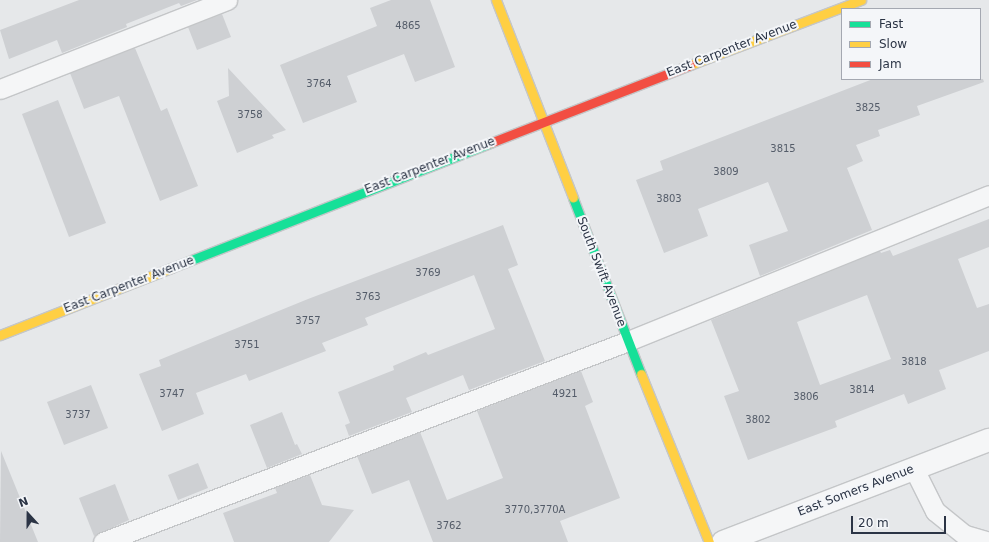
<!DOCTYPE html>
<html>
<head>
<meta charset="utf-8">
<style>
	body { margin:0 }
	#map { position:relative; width:989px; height:542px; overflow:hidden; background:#e6e8ea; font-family:"DejaVu Sans",sans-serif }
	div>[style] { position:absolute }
	.building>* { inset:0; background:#ced0d3 }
	.roads { filter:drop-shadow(1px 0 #c4c6c8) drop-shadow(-1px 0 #c4c6c8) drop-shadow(0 1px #c4c6c8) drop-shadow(0 -1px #c4c6c8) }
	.lane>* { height:19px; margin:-9.5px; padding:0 9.5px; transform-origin:9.5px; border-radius:9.5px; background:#f5f6f7 }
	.street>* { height:22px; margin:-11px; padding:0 11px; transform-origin:11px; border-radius:11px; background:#f5f6f7 }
	.fast>* { height:9px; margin:-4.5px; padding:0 4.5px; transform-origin:4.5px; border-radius:4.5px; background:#16e098 }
	.slow>* { height:9px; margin:-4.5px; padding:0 4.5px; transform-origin:4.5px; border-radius:4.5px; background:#ffcf43 }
	.jam>* { height:9px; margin:-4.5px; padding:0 4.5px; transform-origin:4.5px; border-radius:4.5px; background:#f24e42 }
	span { translate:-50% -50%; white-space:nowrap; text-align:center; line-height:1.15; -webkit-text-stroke:4px #f4f6f9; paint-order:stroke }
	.number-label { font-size:10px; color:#545c69 }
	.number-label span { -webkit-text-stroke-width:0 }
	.street-label { font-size:12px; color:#2b3445 }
	.legend { position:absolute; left:841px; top:8px; width:140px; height:72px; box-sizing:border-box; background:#f4f6f9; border:1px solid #a4a8b1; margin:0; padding:5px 7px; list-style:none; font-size:12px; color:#2b3445 }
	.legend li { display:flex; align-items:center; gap:8px; height:20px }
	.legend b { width:20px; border:1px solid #a4a8b1 }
	.north { position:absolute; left:8px; top:494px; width:40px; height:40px; -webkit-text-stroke:3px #f4f6f9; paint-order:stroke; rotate:339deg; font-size:11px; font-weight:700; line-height:16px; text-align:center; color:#2b3445 }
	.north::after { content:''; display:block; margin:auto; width:14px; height:18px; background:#2b3445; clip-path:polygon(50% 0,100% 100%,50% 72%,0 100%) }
	.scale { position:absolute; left:851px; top:516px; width:95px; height:18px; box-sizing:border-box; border:2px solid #2b3445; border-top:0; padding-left:5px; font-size:12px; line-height:14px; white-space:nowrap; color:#2b3445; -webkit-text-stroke:3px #f4f6f9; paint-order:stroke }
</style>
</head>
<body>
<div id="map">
	<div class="building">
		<div style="clip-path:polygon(79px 0,197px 0,181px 6px,179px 3px,126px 24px,127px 27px,62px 53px,57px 40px,9px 59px,0 30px)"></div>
		<div style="clip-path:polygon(391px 0,430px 0,455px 67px,415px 82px,404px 54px,347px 76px,357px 102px,303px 123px,280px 65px,377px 26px,370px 8px)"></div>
		<div style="clip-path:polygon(222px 14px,231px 37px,197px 50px,188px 27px)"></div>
		<div style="clip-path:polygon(135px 48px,161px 111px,167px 108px,198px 186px,160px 201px,119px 96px,84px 109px,70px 73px)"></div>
		<div style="clip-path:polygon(228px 68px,286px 130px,272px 135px,274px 138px,237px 153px,217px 101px,229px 96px)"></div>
		<div style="clip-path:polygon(873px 79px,983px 79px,984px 82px,917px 106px,920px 115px,878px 130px,880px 136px,856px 145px,863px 161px,847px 168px,872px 230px,760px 276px,749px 245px,788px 231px,768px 182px,698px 209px,708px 236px,664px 253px,636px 180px,663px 170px,660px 161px)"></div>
		<div style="clip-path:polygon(58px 100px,106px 223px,69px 237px,22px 114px)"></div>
		<div style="clip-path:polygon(evenodd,989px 219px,989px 247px,958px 259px,977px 308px,989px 304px,989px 351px,939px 370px,946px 389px,908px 404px,904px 394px,835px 421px,837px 427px,748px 460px,724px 396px,739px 391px,711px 320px,880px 251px,881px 253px,890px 250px,893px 256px,989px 219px,867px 295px,891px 359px,820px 385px,797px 322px,867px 295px)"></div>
		<div style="clip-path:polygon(503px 225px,518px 265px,508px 269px,545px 361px,469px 390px,463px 375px,406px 398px,412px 412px,349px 436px,345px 425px,350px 423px,338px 392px,394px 370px,393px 366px,426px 352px,428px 355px,495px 329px,474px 275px,365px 318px,368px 325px,322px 343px,326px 351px,249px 381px,246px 374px,196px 393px,204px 414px,162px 431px,139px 374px,161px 366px,159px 360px,308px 299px)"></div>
		<div style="clip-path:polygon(581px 371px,593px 402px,585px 406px,620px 498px,560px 521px,568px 542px,433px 542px,409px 480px,372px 494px,357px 456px,420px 432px,447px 500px,503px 478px,477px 411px)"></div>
		<div style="clip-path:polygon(91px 385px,108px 428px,64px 445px,47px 402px)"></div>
		<div style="clip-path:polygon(282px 412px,295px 445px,297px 444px,302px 454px,267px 468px,250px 425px)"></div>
		<div style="clip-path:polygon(1px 451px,38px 542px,0 542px)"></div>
		<div style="clip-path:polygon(198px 463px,208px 488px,178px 500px,168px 475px)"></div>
		<div style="clip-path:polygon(310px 475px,322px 505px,354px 510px,329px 542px,234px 542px,223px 513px,277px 493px,275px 488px)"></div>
		<div style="clip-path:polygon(115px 484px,129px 520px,94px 536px,79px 498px)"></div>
	</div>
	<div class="roads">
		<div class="lane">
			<div style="left:0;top:89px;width:244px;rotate:-21.4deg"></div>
			<div style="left:914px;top:469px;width:47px;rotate:63.4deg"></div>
			<div style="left:935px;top:511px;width:38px;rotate:39deg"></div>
			<div style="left:965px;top:535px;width:25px;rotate:16deg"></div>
			<div style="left:103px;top:542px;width:562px;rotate:-20.95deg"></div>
			<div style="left:628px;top:341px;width:389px;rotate:-22deg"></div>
		</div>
		<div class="street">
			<div style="left:723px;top:542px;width:285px;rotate:-21deg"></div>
		</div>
		<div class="fast">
			<div style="left:573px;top:198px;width:189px;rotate:68.9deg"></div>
			<div style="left:171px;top:268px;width:343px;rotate:-21.4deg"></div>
		</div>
		<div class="slow">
			<div style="left:496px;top:0;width:212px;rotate:68.7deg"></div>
			<div style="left:690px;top:65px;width:183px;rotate:-20.8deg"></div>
			<div style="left:0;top:335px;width:184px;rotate:-21.4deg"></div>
			<div style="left:641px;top:374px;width:181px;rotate:68deg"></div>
		</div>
		<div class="jam">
			<div style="left:490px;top:143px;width:215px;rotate:-21.3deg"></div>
		</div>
	</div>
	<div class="number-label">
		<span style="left:408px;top:26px">4865</span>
		<span style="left:319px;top:84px">3764</span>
		<span style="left:868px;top:108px">3825</span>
		<span style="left:250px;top:115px">3758</span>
		<span style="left:783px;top:149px">3815</span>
		<span style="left:726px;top:172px">3809</span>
		<span style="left:669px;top:199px">3803</span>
		<span style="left:428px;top:273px">3769</span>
		<span style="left:368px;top:297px">3763</span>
		<span style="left:308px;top:321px">3757</span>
		<span style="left:247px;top:345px">3751</span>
		<span style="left:914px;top:362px">3818</span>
		<span style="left:862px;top:390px">3814</span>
		<span style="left:172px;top:394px">3747</span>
		<span style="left:565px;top:394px">4921</span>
		<span style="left:806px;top:397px">3806</span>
		<span style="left:78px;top:415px">3737</span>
		<span style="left:758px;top:420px">3802</span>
		<span style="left:535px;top:510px">3770,3770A</span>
		<span style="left:449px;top:526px">3762</span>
	</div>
	<div class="street-label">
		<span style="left:732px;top:49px;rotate:-21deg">East Carpenter Avenue</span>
		<span style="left:430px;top:166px;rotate:-21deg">East Carpenter Avenue</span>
		<span style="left:601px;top:272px;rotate:69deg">South Swift Avenue</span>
		<span style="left:129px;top:285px;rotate:-21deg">East Carpenter Avenue</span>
		<span style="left:856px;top:491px;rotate:-21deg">East Somers Avenue</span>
	</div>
	<ul class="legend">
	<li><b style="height:5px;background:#16e098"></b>Fast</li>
	<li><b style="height:5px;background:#ffcf43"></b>Slow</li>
	<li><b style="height:5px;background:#f24e42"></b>Jam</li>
	</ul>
	<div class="north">N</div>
	<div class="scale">20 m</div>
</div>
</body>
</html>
